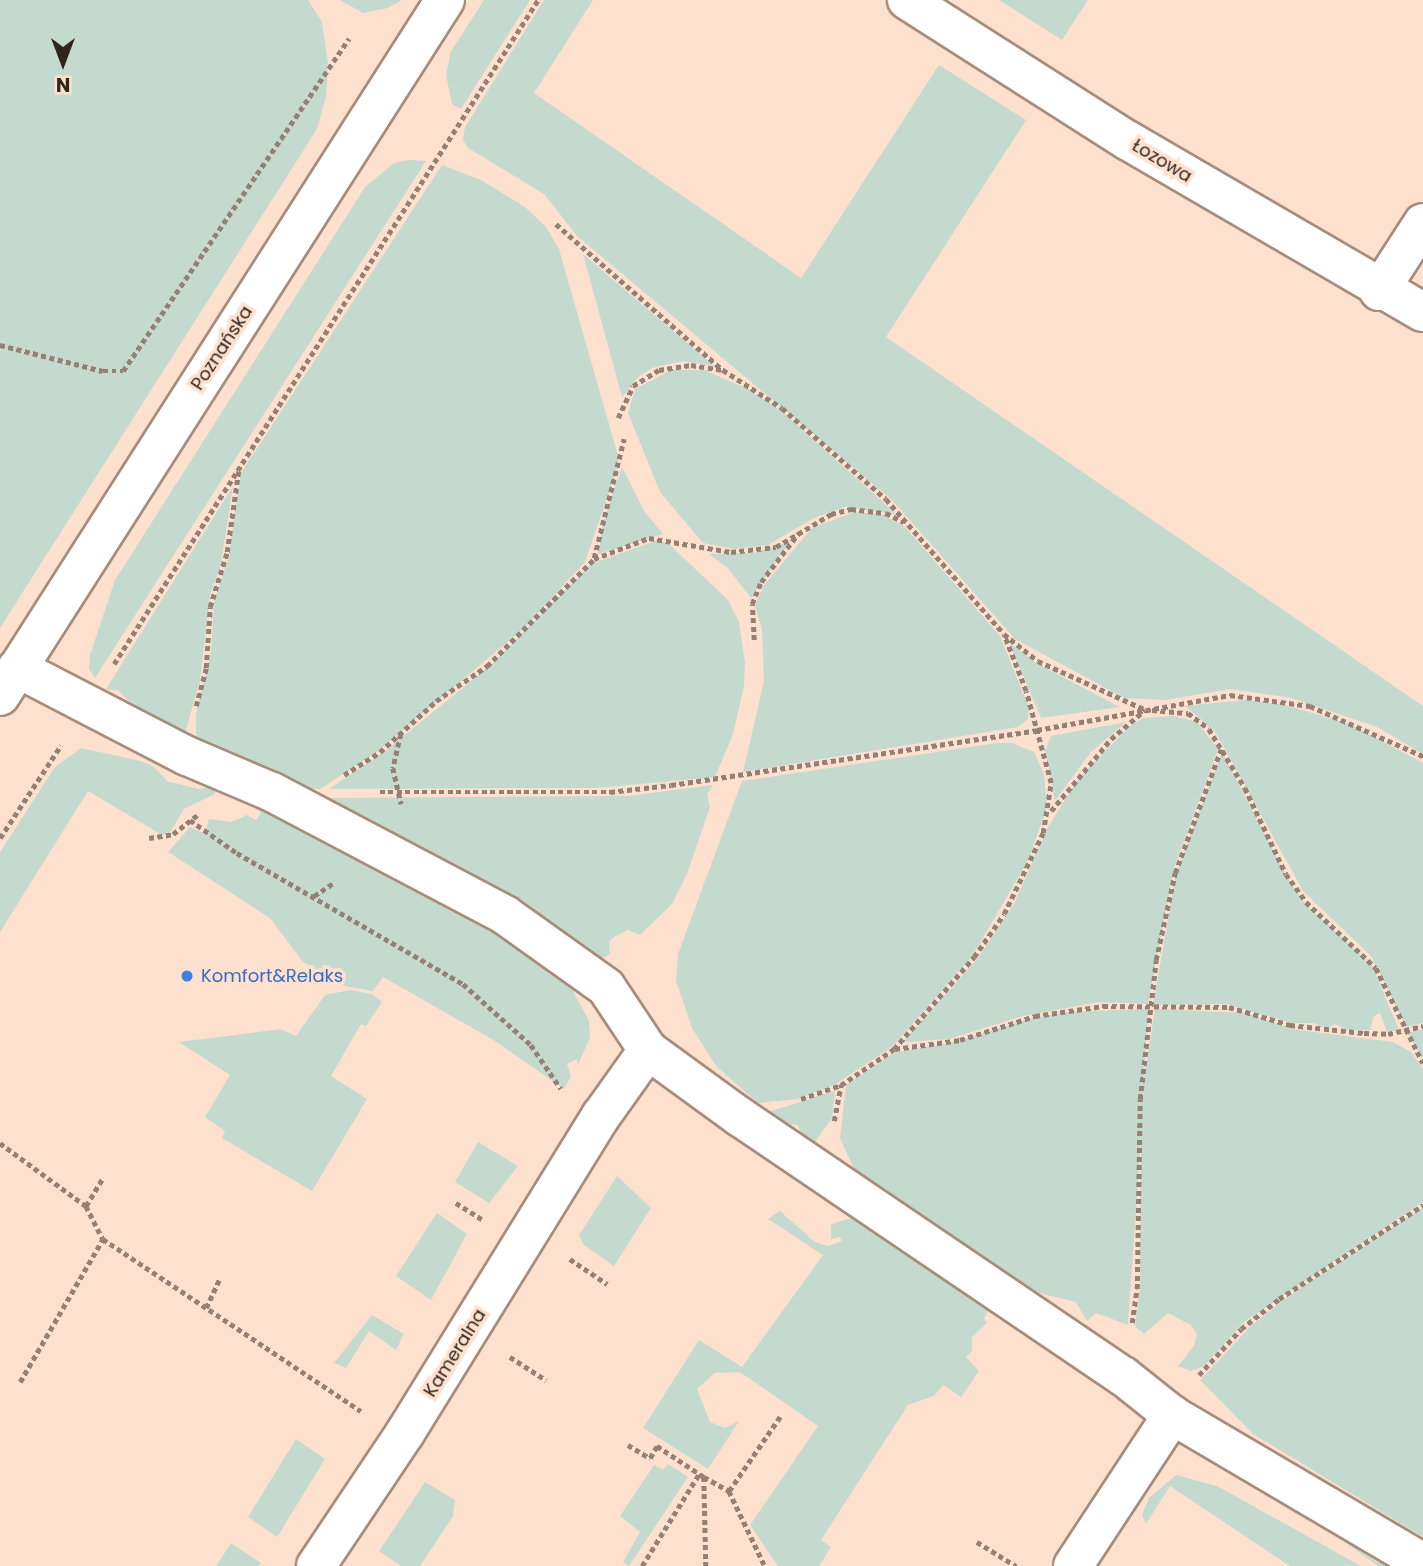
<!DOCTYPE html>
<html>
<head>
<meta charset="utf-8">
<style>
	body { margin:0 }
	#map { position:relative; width:1423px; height:1566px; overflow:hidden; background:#fee0ce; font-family:Poppins,sans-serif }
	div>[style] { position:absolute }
	.green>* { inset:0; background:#c5dace }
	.path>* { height:4.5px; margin-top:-2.25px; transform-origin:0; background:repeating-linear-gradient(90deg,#948074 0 5px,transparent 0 8.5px) }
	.roads { filter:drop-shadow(2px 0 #a78c7b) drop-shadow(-2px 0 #a78c7b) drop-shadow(0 2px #a78c7b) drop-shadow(0 -2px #a78c7b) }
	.minor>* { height:38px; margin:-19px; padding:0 19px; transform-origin:19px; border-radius:19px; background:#fff }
	.primary>* { height:38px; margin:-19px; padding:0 19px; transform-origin:19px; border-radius:19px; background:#fff }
	.dots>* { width:19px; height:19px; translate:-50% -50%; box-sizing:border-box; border:4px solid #fee0ce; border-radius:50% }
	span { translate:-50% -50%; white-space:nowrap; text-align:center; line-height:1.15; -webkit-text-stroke:7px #fee0ce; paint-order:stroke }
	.street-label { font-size:18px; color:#30251e }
	.shop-label { font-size:18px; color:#366cbe }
	.left { translate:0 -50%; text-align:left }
	.north { position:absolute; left:28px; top:28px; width:70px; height:70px; -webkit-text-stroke:5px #fee0ce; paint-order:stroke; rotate:180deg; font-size:19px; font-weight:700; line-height:28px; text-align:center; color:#30251e }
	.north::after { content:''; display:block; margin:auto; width:24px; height:32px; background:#30251e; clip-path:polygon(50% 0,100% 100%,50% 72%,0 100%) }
</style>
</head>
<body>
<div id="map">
	<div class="green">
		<div style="clip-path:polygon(0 0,308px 0,322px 22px,328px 63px,326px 97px,317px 129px,0 628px)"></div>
		<div style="clip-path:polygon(340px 0,402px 0,388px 8px,363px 13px)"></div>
		<div style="clip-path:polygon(484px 0,530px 0,461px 109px,452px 104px,446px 75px,451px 51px)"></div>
		<div style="clip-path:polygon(544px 0,593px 0,534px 93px,801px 278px,939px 65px,1026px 120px,886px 337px,1423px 706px,1423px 754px,1377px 727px,1291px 698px,1231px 689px,1165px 700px,1124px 698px,1015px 639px,892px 500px,577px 236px,544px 194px,468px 148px,463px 140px,465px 127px)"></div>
		<div style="clip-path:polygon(999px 0,1088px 0,1062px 40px)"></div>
		<div style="clip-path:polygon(409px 160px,426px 161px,95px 678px,89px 669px,90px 655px,115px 580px,365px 187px,394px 163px)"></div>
		<div style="clip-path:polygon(442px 165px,481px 180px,525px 207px,546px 227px,559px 249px,619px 459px,617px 469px,585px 562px,524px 628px,378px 751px,320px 789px,302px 789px,199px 744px,196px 735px,196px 713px,211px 652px,214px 602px,228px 559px,241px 473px)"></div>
		<div style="clip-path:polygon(583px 254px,714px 366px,683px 361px,652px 368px,639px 376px,622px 397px)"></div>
		<div style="clip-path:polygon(671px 370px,704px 370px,750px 390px,784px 413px,896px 514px,845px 507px,812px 519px,768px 545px,734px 549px,703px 543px,660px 492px,628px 413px,635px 389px)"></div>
		<div style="clip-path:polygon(622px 467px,644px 511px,663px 534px,598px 554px,603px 522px)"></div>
		<div style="clip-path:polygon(233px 486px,221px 564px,210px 595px,200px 680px,184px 737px,142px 715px,119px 691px,106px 689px)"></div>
		<div style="clip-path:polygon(854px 512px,881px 514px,905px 527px,1000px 636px,1029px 708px,1028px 719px,1018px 727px,743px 772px,764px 681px,762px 629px,755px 606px,764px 585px,812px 528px)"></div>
		<div style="clip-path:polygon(658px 540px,670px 545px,728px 600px,739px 622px,745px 663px,744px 686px,733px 734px,715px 777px,597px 788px,329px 789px,384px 752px,492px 664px,591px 564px)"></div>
		<div style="clip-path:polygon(790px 541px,751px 598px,727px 567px,709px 554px,754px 553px)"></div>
		<div style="clip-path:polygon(1009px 642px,1036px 663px,1120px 707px,1041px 718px)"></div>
		<div style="clip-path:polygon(1246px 700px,1281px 704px,1350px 724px,1423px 763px,1423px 1023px,1406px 1027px,1371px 956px,1303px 891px,1215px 731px,1185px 706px)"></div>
		<div style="clip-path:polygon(1173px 716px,1197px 722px,1218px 749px,1174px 868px,1148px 1004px,1099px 1002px,1023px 1016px,949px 1039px,903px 1042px,978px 958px,1014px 904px,1048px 827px,1079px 778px,1130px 726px,1143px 718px)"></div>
		<div style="clip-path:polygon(1126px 722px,1091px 752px,1055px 801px,1045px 751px,1051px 736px)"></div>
		<div style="clip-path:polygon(997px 743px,1012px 743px,1034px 752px,1044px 774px,1047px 807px,1029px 859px,973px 955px,892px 1047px,834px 1085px,797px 1099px,758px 1103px,716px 1066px,692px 1028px,676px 981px,678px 954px,742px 781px)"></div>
		<div style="clip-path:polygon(81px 748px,141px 761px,154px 767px,167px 781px,198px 789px,215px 787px,215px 794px,184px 809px,171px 831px,162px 835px,88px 791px,0 932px,0 852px,55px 767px)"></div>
		<div style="clip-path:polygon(1222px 752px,1289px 881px,1306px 905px,1371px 963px,1399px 1030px,1387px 1032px,1380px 1013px,1374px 1016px,1370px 1030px,1348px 1030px,1335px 1024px,1328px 1028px,1313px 1023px,1292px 1023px,1226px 1004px,1153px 1005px,1176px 874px)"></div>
		<div style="clip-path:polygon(713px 785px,707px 794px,710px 807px,687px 874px,672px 904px,640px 935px,628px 930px,614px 937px,609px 942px,610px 954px,603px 958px,587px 954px,312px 798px,628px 796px)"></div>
		<div style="clip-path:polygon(260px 805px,464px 908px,570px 985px,589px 1021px,590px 1038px,578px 1065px,577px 1059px,567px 1064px,571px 1076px,564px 1089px,495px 1041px,383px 977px,373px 991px,345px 986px,303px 962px,270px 918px,168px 852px,190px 827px,205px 834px,209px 819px,231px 822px,247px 815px,256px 820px,261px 812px,255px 808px)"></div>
		<div style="clip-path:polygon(350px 990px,372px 994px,382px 1002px,366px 1026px,361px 1024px,331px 1076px,367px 1099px,312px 1191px,222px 1138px,225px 1131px,205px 1117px,230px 1075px,179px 1042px,281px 1029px,296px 1036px,325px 995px)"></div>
		<div style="clip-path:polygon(1148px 1009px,1144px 1080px,1155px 1009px,1246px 1013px,1291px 1029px,1393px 1042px,1411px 1052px,1423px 1069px,1423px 1202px,1244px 1322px,1204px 1366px,1191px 1371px,1178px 1366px,1194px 1346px,1197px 1334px,1191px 1325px,1168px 1313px,1144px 1334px,1135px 1326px,1140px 1288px,1141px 1138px,1128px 1325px,1096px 1313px,1087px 1321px,1076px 1302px,1022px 1289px,858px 1178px,840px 1138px,846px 1085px,894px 1053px,954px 1042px,1028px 1019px,1067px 1012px)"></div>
		<div style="clip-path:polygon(1423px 1029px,1423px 1059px,1407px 1033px)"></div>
		<div style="clip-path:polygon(835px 1091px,832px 1118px,814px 1143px,803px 1138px,798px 1125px,777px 1122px,765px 1113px)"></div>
		<div style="clip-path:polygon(478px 1142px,518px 1166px,489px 1203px,455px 1182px)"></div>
		<div style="clip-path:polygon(617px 1176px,651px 1208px,614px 1266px,584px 1245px,579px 1235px)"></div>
		<div style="clip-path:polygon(1423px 1207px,1423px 1537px,1253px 1434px,1200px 1380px,1250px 1327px,1283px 1300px)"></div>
		<div style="clip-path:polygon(780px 1211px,815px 1242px,828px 1246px,842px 1241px,840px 1237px,831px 1239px,831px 1224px,855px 1217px,990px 1307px,984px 1318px,987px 1323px,972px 1337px,972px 1351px,966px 1357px,979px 1371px,961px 1397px,943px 1385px,934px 1396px,908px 1405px,821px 1540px,831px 1547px,819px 1566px,778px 1566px,750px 1525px,818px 1426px,740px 1372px,715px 1373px,697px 1389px,710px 1422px,725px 1428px,739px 1421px,708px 1469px,643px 1428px,699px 1340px,742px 1367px,823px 1255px,768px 1219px)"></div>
		<div style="clip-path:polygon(437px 1213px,467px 1234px,431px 1300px,396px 1276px)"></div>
		<div style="clip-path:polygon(372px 1315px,404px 1334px,396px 1350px,369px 1331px,346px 1368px,334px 1363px)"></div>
		<div style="clip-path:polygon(296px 1439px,325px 1459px,277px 1537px,248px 1517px)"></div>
		<div style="clip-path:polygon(668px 1464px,688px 1477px,629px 1566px,623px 1562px,640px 1532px,620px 1516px,654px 1465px,663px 1470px)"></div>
		<div style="clip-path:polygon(1176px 1475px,1217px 1486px,1361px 1566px,1290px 1566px,1170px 1486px,1146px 1524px,1142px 1515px,1149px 1498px)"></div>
		<div style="clip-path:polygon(425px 1482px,455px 1500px,453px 1516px,420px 1566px,401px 1566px,379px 1551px)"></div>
		<div style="clip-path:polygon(1324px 1527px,1375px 1561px,1389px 1566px,1378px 1566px)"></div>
		<div style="clip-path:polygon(231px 1543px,261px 1563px,259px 1566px,216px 1566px)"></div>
	</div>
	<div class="path">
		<div style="left:556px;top:224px;width:222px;rotate:41.2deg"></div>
		<div style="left:723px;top:370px;width:70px;rotate:32.8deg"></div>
		<div style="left:782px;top:408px;width:138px;rotate:41.2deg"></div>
		<div style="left:886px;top:499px;width:179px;rotate:48.8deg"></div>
		<div style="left:1004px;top:634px;width:43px;rotate:38.5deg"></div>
		<div style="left:1038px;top:661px;width:116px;rotate:24.4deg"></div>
		<div style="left:0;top:345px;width:106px;rotate:14.2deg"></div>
		<div style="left:103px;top:371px;width:20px"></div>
		<div style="left:123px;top:371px;width:402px;rotate:-55.8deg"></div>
		<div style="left:618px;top:418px;width:35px;rotate:-65deg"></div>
		<div style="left:633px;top:386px;width:31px;rotate:-32deg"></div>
		<div style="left:659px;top:370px;width:32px;rotate:-9deg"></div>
		<div style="left:691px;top:365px;width:31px;rotate:9deg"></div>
		<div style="left:594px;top:558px;width:123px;rotate:-75.9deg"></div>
		<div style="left:754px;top:640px;width:36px;rotate:-93deg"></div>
		<div style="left:752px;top:604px;width:24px;rotate:-68deg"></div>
		<div style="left:761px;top:582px;width:61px;rotate:-52.4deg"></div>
		<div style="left:798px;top:534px;width:39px;rotate:-31deg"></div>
		<div style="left:831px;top:514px;width:21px;rotate:-14deg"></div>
		<div style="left:851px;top:509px;width:35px;rotate:7deg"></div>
		<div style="left:886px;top:513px;width:20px;rotate:27deg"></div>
		<div style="left:114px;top:664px;width:788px;rotate:-57.44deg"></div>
		<div style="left:196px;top:706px;width:39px;rotate:-75deg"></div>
		<div style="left:206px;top:668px;width:61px;rotate:-86.2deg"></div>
		<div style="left:210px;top:607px;width:58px;rotate:-72.8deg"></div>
		<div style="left:227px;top:552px;width:85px;rotate:-81.9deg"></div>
		<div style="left:1152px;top:710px;width:36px;rotate:5deg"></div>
		<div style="left:1188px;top:713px;width:26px;rotate:37deg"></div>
		<div style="left:1209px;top:729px;width:69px;rotate:58.6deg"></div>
		<div style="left:1245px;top:788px;width:95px;rotate:64.5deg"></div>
		<div style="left:1286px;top:874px;width:34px;rotate:54deg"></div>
		<div style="left:1306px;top:902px;width:96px;rotate:43.3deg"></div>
		<div style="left:1376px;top:968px;width:106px;rotate:63.7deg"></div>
		<div style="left:401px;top:734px;width:35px;rotate:103deg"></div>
		<div style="left:393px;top:768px;width:37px;rotate:77deg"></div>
		<div style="left:344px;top:775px;width:43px;rotate:-32.6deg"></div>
		<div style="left:380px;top:752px;width:76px;rotate:-42.3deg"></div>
		<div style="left:436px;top:701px;width:62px;rotate:-34.5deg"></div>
		<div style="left:487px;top:666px;width:151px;rotate:-45deg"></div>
		<div style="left:594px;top:559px;width:59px;rotate:-20.9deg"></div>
		<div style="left:649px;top:538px;width:83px;rotate:9.7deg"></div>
		<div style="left:731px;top:552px;width:45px;rotate:-6.3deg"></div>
		<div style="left:776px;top:547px;width:26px;rotate:-31deg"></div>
		<div style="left:380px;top:792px;width:230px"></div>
		<div style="left:610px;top:792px;width:61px;rotate:-6.5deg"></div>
		<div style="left:671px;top:785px;width:370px;rotate:-8.5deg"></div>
		<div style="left:1037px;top:730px;width:196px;rotate:-10.3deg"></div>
		<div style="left:1230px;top:695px;width:81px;rotate:7.8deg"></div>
		<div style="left:1310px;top:706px;width:124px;rotate:23.9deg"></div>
		<div style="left:1051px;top:811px;width:94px;rotate:-50.2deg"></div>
		<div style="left:1111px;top:739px;width:45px;rotate:-40.5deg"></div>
		<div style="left:190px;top:820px;width:57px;rotate:35.1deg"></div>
		<div style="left:237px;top:853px;width:261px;rotate:30.1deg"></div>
		<div style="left:463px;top:984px;width:91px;rotate:41.9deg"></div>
		<div style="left:531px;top:1045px;width:53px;rotate:55.7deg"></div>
		<div style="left:0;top:838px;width:111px;rotate:-56.7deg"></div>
		<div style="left:149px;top:838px;width:24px;rotate:-9deg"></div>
		<div style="left:173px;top:834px;width:31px;rotate:-38deg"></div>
		<div style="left:314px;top:896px;width:25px;rotate:-34deg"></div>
		<div style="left:895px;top:1049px;width:66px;rotate:-7.9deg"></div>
		<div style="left:960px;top:1040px;width:79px;rotate:-17.7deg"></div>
		<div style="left:1035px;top:1016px;width:69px;rotate:-8.4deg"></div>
		<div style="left:1103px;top:1006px;width:126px;rotate:0.5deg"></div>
		<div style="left:1229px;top:1007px;width:64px;rotate:16.4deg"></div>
		<div style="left:1290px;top:1025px;width:74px;rotate:6.2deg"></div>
		<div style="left:1364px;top:1033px;width:24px;rotate:2deg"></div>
		<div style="left:1388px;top:1034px;width:36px;rotate:-13deg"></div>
		<div style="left:801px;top:1099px;width:42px;rotate:-19.3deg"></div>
		<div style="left:834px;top:1121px;width:37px;rotate:-79deg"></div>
		<div style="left:841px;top:1085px;width:64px;rotate:-34.2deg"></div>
		<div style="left:894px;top:1049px;width:122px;rotate:-49deg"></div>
		<div style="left:974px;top:957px;width:52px;rotate:-55.1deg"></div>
		<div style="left:1004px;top:914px;width:90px;rotate:-64.3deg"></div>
		<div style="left:1043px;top:833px;width:51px;rotate:-80.9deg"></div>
		<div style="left:1051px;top:783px;width:95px;rotate:-105.2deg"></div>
		<div style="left:1026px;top:691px;width:60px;rotate:-111.4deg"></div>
		<div style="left:0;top:1143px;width:107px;rotate:36.2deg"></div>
		<div style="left:86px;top:1206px;width:37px;rotate:63deg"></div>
		<div style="left:103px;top:1239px;width:310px;rotate:33.7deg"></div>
		<div style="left:456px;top:1203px;width:31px;rotate:32deg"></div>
		<div style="left:86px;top:1206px;width:31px;rotate:-59deg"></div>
		<div style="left:570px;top:1259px;width:45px;rotate:34deg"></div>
		<div style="left:206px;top:1308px;width:31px;rotate:-65deg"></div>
		<div style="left:1132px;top:1323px;width:34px;rotate:-82deg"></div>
		<div style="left:1137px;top:1289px;width:190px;rotate:-89.1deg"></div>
		<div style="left:1140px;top:1099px;width:140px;rotate:-83.4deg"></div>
		<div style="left:1156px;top:960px;width:89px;rotate:-77.7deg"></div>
		<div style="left:1175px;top:873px;width:132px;rotate:-69.6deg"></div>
		<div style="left:510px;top:1357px;width:43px;rotate:32.6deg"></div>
		<div style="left:1199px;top:1375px;width:62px;rotate:-47.6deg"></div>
		<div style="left:1241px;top:1329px;width:48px;rotate:-38.3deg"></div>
		<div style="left:1279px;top:1299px;width:172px;rotate:-33.1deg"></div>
		<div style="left:20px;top:1382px;width:165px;rotate:-59.9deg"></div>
		<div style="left:628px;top:1445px;width:26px;rotate:31deg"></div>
		<div style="left:650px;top:1458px;width:14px;rotate:-60deg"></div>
		<div style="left:657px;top:1446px;width:56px;rotate:33.4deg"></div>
		<div style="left:704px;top:1477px;width:89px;rotate:88.7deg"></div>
		<div style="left:704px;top:1477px;width:29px;rotate:29deg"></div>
		<div style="left:729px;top:1491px;width:83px;rotate:64.4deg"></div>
		<div style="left:729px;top:1491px;width:93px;rotate:-55.5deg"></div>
		<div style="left:977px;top:1542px;width:46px;rotate:31.6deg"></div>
		<div style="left:642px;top:1566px;width:108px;rotate:-58.2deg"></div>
	</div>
	<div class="roads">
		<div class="minor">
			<div style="left:907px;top:0;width:261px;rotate:32.5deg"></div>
			<div style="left:1127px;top:140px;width:342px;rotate:30.2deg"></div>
			<div style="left:1379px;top:291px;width:81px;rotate:-57.1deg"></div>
			<div style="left:17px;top:668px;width:191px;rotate:27.4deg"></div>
			<div style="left:187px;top:756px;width:92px;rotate:23deg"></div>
			<div style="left:272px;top:792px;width:263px;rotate:27.8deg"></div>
			<div style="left:505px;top:915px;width:124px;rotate:35.5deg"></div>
			<div style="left:606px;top:987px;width:76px;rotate:56.3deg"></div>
			<div style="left:648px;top:1050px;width:114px;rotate:36.1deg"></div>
			<div style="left:740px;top:1117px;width:462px;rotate:34.1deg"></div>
			<div style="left:1123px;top:1376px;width:63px;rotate:38.5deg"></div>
			<div style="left:1172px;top:1415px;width:291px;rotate:30.5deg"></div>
			<div style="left:316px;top:1566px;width:160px;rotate:-56.2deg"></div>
			<div style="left:405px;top:1433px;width:373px;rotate:-58.3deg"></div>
			<div style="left:601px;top:1116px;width:81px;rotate:-54.5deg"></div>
			<div style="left:1073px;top:1566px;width:181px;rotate:-56.7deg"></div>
		</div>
		<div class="primary">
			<div style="left:0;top:696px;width:826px;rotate:-57.41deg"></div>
		</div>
	</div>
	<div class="dots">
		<div style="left:187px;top:976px;background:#3f7fe0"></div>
	</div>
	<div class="street-label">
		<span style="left:1162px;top:161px;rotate:31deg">Łozowa</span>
		<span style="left:222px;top:348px;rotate:-57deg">Poznańska</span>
		<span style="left:455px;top:1353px;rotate:-58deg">Kameralna</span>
	</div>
	<div class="shop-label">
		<span class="left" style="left:201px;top:976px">Komfort&amp;Relaks</span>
	</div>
	<div class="north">N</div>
</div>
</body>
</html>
